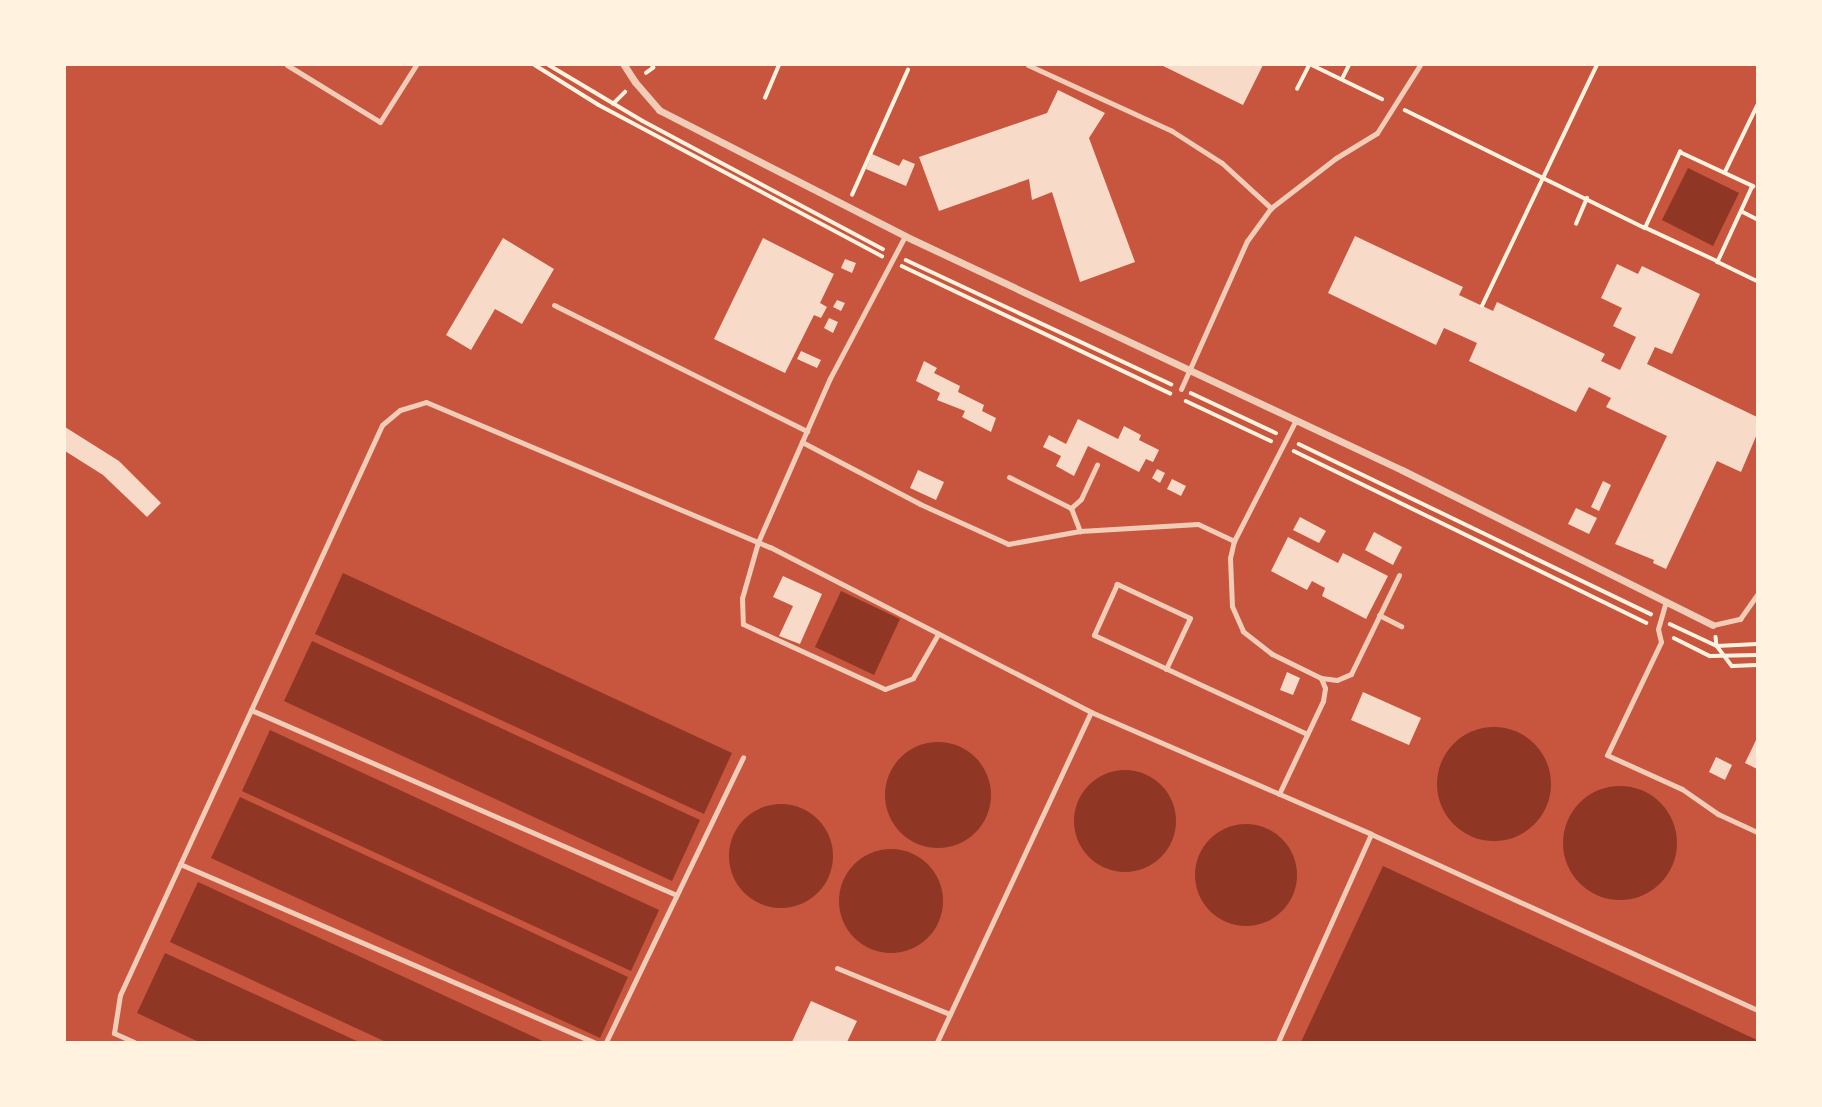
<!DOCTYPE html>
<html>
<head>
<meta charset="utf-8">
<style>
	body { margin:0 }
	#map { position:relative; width:1822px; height:1107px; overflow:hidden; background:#c8553d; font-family:Helvetica,sans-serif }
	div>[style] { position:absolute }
	.water>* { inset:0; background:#8f3625 }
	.round { border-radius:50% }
	.building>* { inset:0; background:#f7dbc8 }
	.path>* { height:3.5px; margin:-1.75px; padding:0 1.75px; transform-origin:1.75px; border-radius:1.75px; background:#fff3e0 }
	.service>* { height:5px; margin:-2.5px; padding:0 2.5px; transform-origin:2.5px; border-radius:2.5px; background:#f1ccb7 }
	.minor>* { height:7px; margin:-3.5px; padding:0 3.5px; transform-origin:3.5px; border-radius:3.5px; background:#f1ccb7 }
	span { translate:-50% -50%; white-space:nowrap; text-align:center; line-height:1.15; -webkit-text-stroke:7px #fff3e0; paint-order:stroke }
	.frame { position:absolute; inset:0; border:66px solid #fff3e0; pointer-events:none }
</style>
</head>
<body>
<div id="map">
	<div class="water">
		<div style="clip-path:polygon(1688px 168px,1739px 193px,1713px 246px,1662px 220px)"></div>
		<div style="clip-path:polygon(343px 573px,732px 753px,704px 814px,315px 634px)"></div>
		<div style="clip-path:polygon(841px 591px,900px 619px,874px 675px,815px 647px)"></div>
		<div style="clip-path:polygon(312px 641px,700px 820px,672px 881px,284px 701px)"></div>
		<div class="round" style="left:1437px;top:727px;width:114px;height:114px"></div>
		<div style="clip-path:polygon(270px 730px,659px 910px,631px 971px,242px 791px)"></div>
		<div class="round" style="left:885px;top:742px;width:106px;height:106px"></div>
		<div class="round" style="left:1074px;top:770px;width:102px;height:102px"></div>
		<div class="round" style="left:1563px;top:786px;width:114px;height:114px"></div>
		<div style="clip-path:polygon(240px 797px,628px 977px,600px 1038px,211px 858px)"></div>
		<div class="round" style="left:729px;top:804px;width:104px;height:104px"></div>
		<div class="round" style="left:1195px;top:824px;width:102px;height:102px"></div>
		<div class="round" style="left:839px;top:849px;width:104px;height:104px"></div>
		<div style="clip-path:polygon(1383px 866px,1757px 1040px,1757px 1042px,1301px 1042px)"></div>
		<div style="clip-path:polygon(198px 882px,545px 1042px,386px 1042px,170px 942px)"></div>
		<div style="clip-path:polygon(165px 953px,359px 1042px,199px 1042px,137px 1013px)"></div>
	</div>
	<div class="building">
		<div style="clip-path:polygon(1161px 65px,1263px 65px,1243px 105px)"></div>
		<div style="clip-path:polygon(1058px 90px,1105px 113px,1089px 138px,1135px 262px,1080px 282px,1052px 192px,1032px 200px,1029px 179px,939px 211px,919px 157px,1047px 113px)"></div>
		<div style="clip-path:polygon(872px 154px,899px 166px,903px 159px,915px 164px,906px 186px,866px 169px)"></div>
		<div style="clip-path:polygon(1355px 236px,1463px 287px,1459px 295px,1493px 311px,1497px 302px,1605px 354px,1601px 361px,1620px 370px,1636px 337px,1613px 326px,1622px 308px,1601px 298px,1617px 264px,1638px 274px,1642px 266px,1700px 294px,1672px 354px,1655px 347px,1647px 364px,1757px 417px,1757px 434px,1741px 472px,1717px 461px,1666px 569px,1653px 563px,1654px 560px,1615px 544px,1667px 436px,1606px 407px,1611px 398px,1589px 387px,1576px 412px,1469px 361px,1477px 343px,1444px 328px,1436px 345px,1328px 293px)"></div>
		<div style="clip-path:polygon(503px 238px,554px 269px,522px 324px,495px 309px,471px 350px,446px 335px)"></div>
		<div style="clip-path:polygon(763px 238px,834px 274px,820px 303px,827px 307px,821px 318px,814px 315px,785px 373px,714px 339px)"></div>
		<div style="clip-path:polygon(845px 259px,856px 263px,852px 273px,841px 268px)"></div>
		<div style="clip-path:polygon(837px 300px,845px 303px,841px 311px,833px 307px)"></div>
		<div style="clip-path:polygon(829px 318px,838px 322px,833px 333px,824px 328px)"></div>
		<div style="clip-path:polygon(801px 351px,821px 360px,817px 368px,797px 359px)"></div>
		<div style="clip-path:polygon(924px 361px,937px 368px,934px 373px,960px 386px,958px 392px,984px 405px,982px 411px,996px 418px,991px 432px,962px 417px,965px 411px,937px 400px,940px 393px,916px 381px)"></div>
		<div style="clip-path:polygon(1078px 419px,1118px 439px,1124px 426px,1141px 435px,1139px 440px,1159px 450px,1153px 462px,1146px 459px,1139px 472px,1088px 446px,1074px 476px,1056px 466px,1061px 456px,1043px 447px,1049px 435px,1066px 444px)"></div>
		<div style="clip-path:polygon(65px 427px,119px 461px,161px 503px,147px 517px,103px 475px,65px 451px)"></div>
		<div style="clip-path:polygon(1157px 469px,1165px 473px,1160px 483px,1152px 478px)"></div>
		<div style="clip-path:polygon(918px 470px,944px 482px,936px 500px,910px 488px)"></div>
		<div style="clip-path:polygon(1172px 479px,1186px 486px,1181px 496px,1167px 489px)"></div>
		<div style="clip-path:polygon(1603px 481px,1611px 485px,1599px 511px,1591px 507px)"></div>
		<div style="clip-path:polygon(1576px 508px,1597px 518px,1589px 534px,1568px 524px)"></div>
		<div style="clip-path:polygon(1300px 517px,1326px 531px,1319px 543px,1293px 530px)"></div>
		<div style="clip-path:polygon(1374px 532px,1402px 547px,1393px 565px,1365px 550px)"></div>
		<div style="clip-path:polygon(1288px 537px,1338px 563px,1343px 553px,1388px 576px,1366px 619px,1322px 596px,1325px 588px,1312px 581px,1307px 590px,1271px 571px)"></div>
		<div style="clip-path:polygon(783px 576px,822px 594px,800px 644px,779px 636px,793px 606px,773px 597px)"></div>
		<div style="clip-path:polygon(1287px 672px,1300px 678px,1293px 695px,1280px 690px)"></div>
		<div style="clip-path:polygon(1363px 692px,1421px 718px,1409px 745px,1351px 720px)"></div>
		<div style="clip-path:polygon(1757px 738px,1757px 769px,1745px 763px)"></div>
		<div style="clip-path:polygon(1716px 757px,1732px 765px,1725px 780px,1709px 772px)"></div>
		<div style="clip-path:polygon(811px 1001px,857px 1021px,847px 1042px,792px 1042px)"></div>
	</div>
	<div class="path">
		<div style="left:535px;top:65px;width:75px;rotate:32deg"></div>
		<div style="left:599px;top:105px;width:321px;rotate:28.1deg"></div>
		<div style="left:549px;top:65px;width:109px;rotate:30.8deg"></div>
		<div style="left:643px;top:121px;width:272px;rotate:28.1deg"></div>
		<div style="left:1312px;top:65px;width:78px;rotate:25.9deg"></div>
		<div style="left:646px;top:73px;width:9px;rotate:-36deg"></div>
		<div style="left:653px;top:68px;width:3px;rotate:-108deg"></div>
		<div style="left:1342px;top:79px;width:16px;rotate:-63deg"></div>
		<div style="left:1297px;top:89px;width:27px;rotate:-63deg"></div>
		<div style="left:765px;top:98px;width:36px;rotate:-67deg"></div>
		<div style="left:613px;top:104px;width:17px;rotate:-45deg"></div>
		<div style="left:1405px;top:110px;width:267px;rotate:26.2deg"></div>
		<div style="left:1680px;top:152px;width:81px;rotate:25deg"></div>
		<div style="left:1753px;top:186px;width:84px;rotate:114.7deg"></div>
		<div style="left:1718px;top:262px;width:81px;rotate:-155deg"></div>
		<div style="left:1645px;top:228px;width:84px;rotate:-65.3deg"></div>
		<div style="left:1725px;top:172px;width:73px;rotate:-64.1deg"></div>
		<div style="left:852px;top:195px;width:137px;rotate:-65.9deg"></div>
		<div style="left:1743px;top:212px;width:16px;rotate:27deg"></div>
		<div style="left:1576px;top:224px;width:28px;rotate:-67deg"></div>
		<div style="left:906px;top:260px;width:293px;rotate:25.1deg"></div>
		<div style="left:1718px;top:262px;width:43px;rotate:26deg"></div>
		<div style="left:902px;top:266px;width:297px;rotate:25.4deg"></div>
		<div style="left:1482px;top:306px;width:267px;rotate:-64.5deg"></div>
		<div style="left:1191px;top:393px;width:94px;rotate:25.2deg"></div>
		<div style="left:1186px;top:401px;width:94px;rotate:25.2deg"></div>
		<div style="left:1299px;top:444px;width:391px;rotate:25.8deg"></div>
		<div style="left:1294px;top:451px;width:392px;rotate:26deg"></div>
		<div style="left:1670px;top:624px;width:52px;rotate:25.1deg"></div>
		<div style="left:1717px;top:646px;width:40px;rotate:-2.9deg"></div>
		<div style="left:1716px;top:637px;width:9px;rotate:84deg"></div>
		<div style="left:1717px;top:646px;width:25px;rotate:53deg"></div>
		<div style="left:1732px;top:666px;width:25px;rotate:-2deg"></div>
		<div style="left:1674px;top:638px;width:40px;rotate:26.6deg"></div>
		<div style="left:1710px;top:656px;width:47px;rotate:-1.2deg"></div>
	</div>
	<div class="service">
		<div style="left:287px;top:65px;width:109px;rotate:31.5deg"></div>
		<div style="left:380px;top:122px;width:67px;rotate:-57.7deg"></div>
		<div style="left:1028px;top:65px;width:158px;rotate:24.6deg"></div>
		<div style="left:1172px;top:131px;width:59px;rotate:32.6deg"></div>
		<div style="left:1222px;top:163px;width:67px;rotate:42.6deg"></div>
		<div style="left:905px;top:236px;width:161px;rotate:117.8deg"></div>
		<div style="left:830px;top:378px;width:179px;rotate:113.7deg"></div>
		<div style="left:758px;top:542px;width:58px;rotate:105.9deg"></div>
		<div style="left:742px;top:598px;width:26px;rotate:88deg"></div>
		<div style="left:743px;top:624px;width:156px;rotate:24.6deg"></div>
		<div style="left:885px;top:689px;width:30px;rotate:-21deg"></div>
		<div style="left:913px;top:678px;width:51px;rotate:-60.4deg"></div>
		<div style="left:554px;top:305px;width:283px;rotate:26.5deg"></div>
		<div style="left:1181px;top:389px;width:162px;rotate:-66deg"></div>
		<div style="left:1247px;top:241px;width:41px;rotate:-54deg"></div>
		<div style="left:1271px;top:208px;width:82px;rotate:-37.6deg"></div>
		<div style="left:1336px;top:158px;width:48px;rotate:-31.4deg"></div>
		<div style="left:1377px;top:133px;width:80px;rotate:-57.7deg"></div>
		<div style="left:802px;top:442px;width:133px;rotate:27.7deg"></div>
		<div style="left:920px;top:504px;width:97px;rotate:24.4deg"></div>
		<div style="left:1008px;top:544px;width:73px;rotate:-10.2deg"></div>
		<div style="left:1080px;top:531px;width:118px;rotate:-3.4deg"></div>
		<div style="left:1198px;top:524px;width:40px;rotate:25deg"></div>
		<div style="left:1009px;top:477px;width:69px;rotate:26.6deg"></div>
		<div style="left:1071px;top:508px;width:25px;rotate:69deg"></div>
		<div style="left:1071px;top:508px;width:13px;rotate:-42deg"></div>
		<div style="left:1081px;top:499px;width:38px;rotate:-65deg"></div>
		<div style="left:1666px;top:601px;width:29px;rotate:106deg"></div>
		<div style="left:1658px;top:629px;width:13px;rotate:77deg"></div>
		<div style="left:1661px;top:642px;width:125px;rotate:115.5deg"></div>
		<div style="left:1607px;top:755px;width:82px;rotate:24.4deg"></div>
		<div style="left:1682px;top:789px;width:44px;rotate:34.8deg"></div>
		<div style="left:1718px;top:814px;width:43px;rotate:24.8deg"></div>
		<div style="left:1379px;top:615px;width:25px;rotate:27deg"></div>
		<div style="left:1713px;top:625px;width:28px;rotate:-13deg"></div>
		<div style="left:1740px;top:619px;width:29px;rotate:-55deg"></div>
		<div style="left:1166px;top:669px;width:56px;rotate:-64.8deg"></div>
		<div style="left:1190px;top:618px;width:81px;rotate:-155deg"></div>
		<div style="left:1117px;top:584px;width:56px;rotate:114.3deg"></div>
		<div style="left:1094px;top:635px;width:235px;rotate:24.9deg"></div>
		<div style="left:1321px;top:678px;width:16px;rotate:7deg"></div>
		<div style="left:1337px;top:680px;width:15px;rotate:-23deg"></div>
		<div style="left:1351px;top:674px;width:110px;rotate:-64.1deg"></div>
		<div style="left:251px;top:710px;width:464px;rotate:23.5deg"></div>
		<div style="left:1279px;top:794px;width:103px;rotate:-64.7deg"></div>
		<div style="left:1323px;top:701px;width:13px;rotate:-81deg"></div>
		<div style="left:1325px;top:688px;width:11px;rotate:-112deg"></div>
		<div style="left:1321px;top:678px;width:55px;rotate:-153.9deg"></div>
		<div style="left:1272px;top:654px;width:37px;rotate:-142deg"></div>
		<div style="left:1243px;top:631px;width:27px;rotate:-114deg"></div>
		<div style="left:1232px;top:606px;width:48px;rotate:-92.4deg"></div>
		<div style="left:1230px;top:558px;width:17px;rotate:-77deg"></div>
		<div style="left:1234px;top:541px;width:136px;rotate:-62.9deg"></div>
		<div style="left:1371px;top:834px;width:424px;rotate:24.5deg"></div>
		<div style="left:180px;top:864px;width:451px;rotate:23.3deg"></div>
		<div style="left:837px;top:968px;width:122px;rotate:22.2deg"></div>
		<div style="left:134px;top:1042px;width:22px;rotate:-156deg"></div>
		<div style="left:114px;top:1033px;width:38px;rotate:-81deg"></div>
		<div style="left:120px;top:995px;width:627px;rotate:-65.31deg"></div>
		<div style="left:382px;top:425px;width:23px;rotate:-40deg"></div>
		<div style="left:400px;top:410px;width:27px;rotate:-17deg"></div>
		<div style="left:426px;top:402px;width:373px;rotate:22.9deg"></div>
		<div style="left:770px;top:547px;width:361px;rotate:27.2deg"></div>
		<div style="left:606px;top:1042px;width:316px;rotate:-64.3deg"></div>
		<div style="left:937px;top:1042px;width:364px;rotate:-65deg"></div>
		<div style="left:1091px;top:712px;width:305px;rotate:23.5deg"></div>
		<div style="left:1371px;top:834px;width:228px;rotate:114.1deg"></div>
	</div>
	<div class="minor">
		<div style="left:624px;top:65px;width:20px;rotate:57deg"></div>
		<div style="left:635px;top:82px;width:37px;rotate:49deg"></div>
		<div style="left:659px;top:110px;width:276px;rotate:27.1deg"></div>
		<div style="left:905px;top:236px;width:549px;rotate:25.21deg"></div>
		<div style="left:1402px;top:470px;width:347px;rotate:26.5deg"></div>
	</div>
	<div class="frame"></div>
</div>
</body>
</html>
